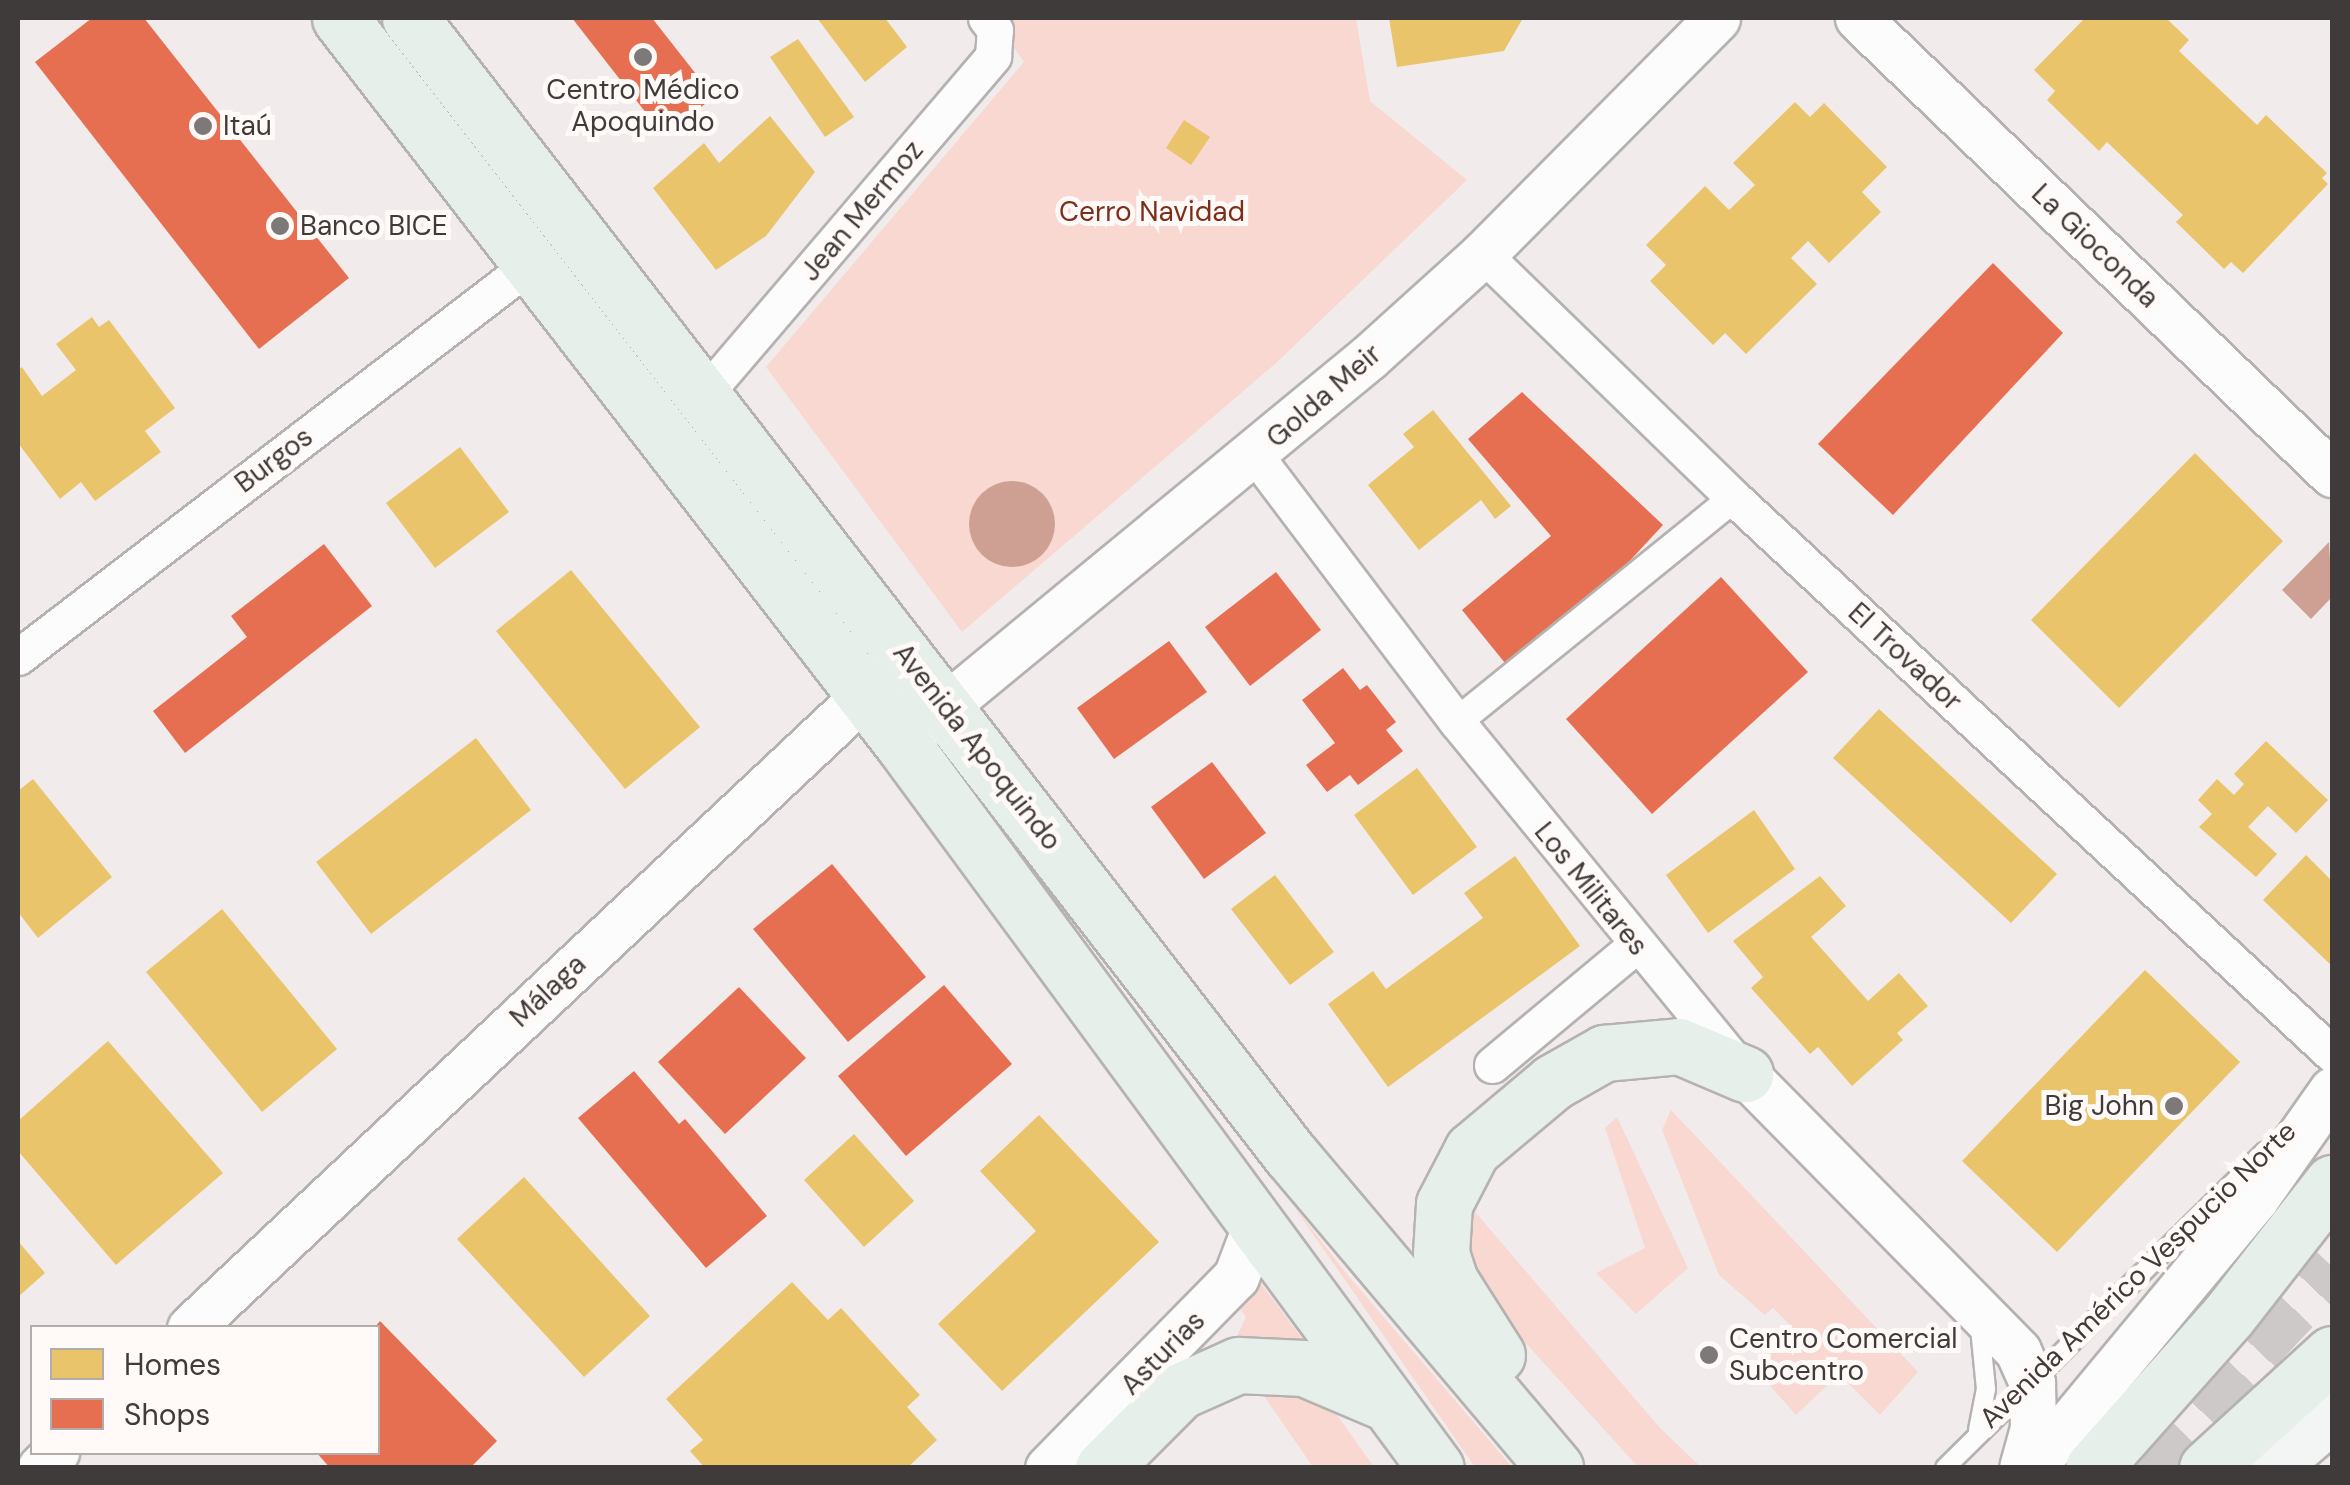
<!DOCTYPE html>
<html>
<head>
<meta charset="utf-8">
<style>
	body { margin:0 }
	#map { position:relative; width:2350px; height:1485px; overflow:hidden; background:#f1eceb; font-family:"DM Sans",sans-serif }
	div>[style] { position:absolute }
	.green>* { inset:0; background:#f8d8d0 }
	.water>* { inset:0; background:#cea094 }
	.round { border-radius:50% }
	.homes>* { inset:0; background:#e9c46a }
	.shops>* { inset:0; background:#e76f51 }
	.motorway-tunnel>* { height:55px; margin-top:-27.5px; transform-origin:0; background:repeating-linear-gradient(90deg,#cdc9c8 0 55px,transparent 0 83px) }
	.roads { filter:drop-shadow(2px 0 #b5b2b1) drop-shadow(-2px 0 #b5b2b1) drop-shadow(0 2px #b5b2b1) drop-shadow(0 -2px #b5b2b1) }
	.service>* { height:18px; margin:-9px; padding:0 9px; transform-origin:9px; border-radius:9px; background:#fdfcfc }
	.pedestrian>* { height:28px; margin:-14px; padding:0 14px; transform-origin:14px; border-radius:14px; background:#fdfcfc }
	.minor>* { height:35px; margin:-17.5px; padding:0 17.5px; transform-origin:17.5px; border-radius:17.5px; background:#fdfcfc }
	.tertiary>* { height:45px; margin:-22.5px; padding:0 22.5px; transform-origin:22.5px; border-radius:22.5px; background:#fdfcfc }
	.secondary>* { height:50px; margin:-25px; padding:0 25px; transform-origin:25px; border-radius:25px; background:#f2f5f3 }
	.primary>* { height:55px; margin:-27.5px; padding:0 27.5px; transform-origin:27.5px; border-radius:27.5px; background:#e6efea }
	.dots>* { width:28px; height:28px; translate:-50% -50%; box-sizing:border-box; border:5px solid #fff9f7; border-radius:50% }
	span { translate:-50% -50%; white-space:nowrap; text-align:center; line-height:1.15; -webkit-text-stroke:10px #fff9f7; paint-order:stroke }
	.poi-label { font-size:28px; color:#3f3b3a }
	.left { translate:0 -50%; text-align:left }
	.right { translate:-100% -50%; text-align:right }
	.street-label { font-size:28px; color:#3f3b3a }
	.park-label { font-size:28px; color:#7c2e1a }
	.frame { position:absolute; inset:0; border:20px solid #3f3b3a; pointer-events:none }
	.legend { position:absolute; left:30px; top:1325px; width:350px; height:130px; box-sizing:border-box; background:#fff9f7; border:2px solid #b2adab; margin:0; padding:12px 18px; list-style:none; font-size:30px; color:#3f3b3a }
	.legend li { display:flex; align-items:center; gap:20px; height:50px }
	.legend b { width:50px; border:2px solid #b2adab }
</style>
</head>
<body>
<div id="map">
	<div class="green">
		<div style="clip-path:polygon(993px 18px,1356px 18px,1370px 101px,1467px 180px,1275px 364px,962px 632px,766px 367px,1024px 62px)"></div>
		<div style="clip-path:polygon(1671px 1110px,1918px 1372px,1880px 1415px,1839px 1374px,1796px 1415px,1756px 1370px,1794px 1329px,1773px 1308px,1765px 1315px,1719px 1275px,1662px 1130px)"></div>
		<div style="clip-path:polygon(1617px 1117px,1688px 1268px,1636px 1314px,1596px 1273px,1645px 1248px,1605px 1128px)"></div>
		<div style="clip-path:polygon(1290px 1201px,1346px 1273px,1512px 1467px,1475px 1467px)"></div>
		<div style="clip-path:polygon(1470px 1206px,1660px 1428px,1701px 1467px,1638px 1467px,1484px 1297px,1468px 1242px)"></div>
		<div style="clip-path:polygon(1256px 1277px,1307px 1345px,1234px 1342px,1246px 1317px,1236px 1303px)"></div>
		<div style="clip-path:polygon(1255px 1383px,1278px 1384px,1330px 1405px,1374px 1467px,1313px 1467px)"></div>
	</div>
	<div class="water">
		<div class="round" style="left:969px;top:481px;width:86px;height:86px"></div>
		<div style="clip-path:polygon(2329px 542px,2332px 597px,2311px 619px,2282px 590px)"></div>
	</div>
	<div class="homes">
		<div style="clip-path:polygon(817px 18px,885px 18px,907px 47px,865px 82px)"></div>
		<div style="clip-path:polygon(1389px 18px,1523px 18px,1504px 51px,1397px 67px)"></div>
		<div style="clip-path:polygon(2085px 18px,2166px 18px,2189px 40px,2179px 51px,2257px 125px,2266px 115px,2327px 173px,2322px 178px,2328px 184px,2243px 273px,2231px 262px,2224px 269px,2176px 222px,2183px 215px,2107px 142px,2099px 151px,2047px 100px,2055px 91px,2034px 70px)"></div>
		<div style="clip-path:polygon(798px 39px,854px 117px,825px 137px,770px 57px)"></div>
		<div style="clip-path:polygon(1795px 102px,1810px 117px,1824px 103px,1887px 167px,1862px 192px,1881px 212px,1829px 263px,1808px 241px,1791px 258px,1817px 284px,1746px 354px,1725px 333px,1713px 345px,1650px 281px,1666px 265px,1646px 245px,1705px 186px,1729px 210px,1755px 185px,1733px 163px)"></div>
		<div style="clip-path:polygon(770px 116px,815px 172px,766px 236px,716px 270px,653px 188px,704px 143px,719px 163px)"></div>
		<div style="clip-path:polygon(1184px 120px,1210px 137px,1191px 165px,1166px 148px)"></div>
		<div style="clip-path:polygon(92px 317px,99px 327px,109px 320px,175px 408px,145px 431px,161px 452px,95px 501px,81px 482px,60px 499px,18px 443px,18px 370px,22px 367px,42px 396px,76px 370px,56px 344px)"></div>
		<div style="clip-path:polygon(1433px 410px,1511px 506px,1495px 519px,1481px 500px,1419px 550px,1368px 485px,1414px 447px,1403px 434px)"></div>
		<div style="clip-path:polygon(460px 447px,509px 512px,435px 568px,386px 503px)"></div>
		<div style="clip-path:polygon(2195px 453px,2283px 541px,2119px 708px,2031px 620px)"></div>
		<div style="clip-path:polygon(571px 570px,700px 727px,625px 789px,496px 631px)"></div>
		<div style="clip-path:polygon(1879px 709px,2057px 874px,2011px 923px,1833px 758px)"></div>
		<div style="clip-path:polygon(476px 738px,531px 810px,371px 934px,316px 862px)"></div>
		<div style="clip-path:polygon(2266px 741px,2328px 800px,2296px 833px,2268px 806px,2248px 827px,2277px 854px,2256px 877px,2199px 827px,2212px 814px,2198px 800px,2217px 779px,2234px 795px,2244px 784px,2234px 774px)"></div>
		<div style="clip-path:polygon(1417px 768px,1477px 847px,1413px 895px,1354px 815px)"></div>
		<div style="clip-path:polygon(33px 779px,112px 877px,38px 938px,18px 912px,18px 791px)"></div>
		<div style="clip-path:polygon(1754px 810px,1795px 869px,1708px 933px,1666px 875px)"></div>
		<div style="clip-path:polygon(2306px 855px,2332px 881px,2332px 966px,2263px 900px)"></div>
		<div style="clip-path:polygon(1515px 856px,1580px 946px,1388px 1087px,1328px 1004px,1373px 971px,1386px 989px,1483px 918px,1464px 893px)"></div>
		<div style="clip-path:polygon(1275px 875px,1334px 952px,1290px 985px,1231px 909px)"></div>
		<div style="clip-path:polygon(1820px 876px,1846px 906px,1811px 937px,1868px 1001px,1899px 973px,1928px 1006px,1897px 1033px,1903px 1040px,1852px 1086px,1818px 1047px,1810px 1054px,1751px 988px,1763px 977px,1733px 941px)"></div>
		<div style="clip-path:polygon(222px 909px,337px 1049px,262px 1112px,146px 972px)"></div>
		<div style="clip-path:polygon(2145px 970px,2240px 1062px,2057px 1252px,1962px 1161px)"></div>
		<div style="clip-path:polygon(108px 1041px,223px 1173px,116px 1265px,18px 1151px,18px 1121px)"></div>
		<div style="clip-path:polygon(1039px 1115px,1159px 1242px,1002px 1391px,938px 1324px,1036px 1231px,980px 1171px)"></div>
		<div style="clip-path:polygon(854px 1134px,914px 1201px,864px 1247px,804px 1180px)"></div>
		<div style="clip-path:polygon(524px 1177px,650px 1316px,584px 1377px,457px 1239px)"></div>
		<div style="clip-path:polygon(18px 1241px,45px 1273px,18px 1297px)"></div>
		<div style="clip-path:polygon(792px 1282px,828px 1320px,841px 1308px,920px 1395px,907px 1407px,937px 1440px,907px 1468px,705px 1468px,690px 1451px,703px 1440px,666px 1399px)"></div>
	</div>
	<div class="shops">
		<div style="clip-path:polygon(92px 18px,144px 18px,349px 278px,259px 349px,35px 62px)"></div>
		<div style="clip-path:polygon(572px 18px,652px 18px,714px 97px,664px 136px)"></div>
		<div style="clip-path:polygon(1993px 263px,2063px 333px,1893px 515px,1818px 444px)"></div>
		<div style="clip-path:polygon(1522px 392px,1663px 525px,1599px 594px,1509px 668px,1462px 610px,1551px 536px,1468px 439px)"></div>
		<div style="clip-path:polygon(324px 544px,372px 606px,185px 753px,153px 711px,247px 637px,231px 616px)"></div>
		<div style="clip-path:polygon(1276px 572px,1321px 630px,1250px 686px,1205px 627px)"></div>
		<div style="clip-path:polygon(1721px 577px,1808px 672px,1652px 814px,1566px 719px)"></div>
		<div style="clip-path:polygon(1169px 641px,1207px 692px,1114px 759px,1077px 708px)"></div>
		<div style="clip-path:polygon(1343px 668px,1360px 690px,1367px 685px,1396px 722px,1386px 730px,1403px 751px,1358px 785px,1350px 775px,1327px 792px,1306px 765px,1335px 743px,1302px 700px)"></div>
		<div style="clip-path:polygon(1212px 762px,1266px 833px,1204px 879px,1151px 807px)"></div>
		<div style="clip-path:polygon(832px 864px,926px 977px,848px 1042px,753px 929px)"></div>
		<div style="clip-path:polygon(944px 985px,1012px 1064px,906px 1156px,838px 1076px)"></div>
		<div style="clip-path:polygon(739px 987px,806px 1058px,725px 1134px,658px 1062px)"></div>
		<div style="clip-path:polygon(634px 1071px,679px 1124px,685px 1119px,767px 1216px,706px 1268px,578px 1118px)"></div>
		<div style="clip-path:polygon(380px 1321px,497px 1441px,470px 1468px,330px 1468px,316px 1452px,378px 1452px,374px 1328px)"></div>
	</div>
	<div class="motorway-tunnel">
		<div style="left:2141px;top:1468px;width:278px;rotate:-46.6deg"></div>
	</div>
	<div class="roads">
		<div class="service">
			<div style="left:1978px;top:1430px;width:42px;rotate:-79deg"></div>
			<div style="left:1986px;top:1389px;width:61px;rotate:-95.6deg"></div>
			<div style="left:1945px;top:1468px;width:450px;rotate:-44.7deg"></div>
		</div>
		<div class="pedestrian">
			<div style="left:1457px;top:722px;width:356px;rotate:-39deg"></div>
		</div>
		<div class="minor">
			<div style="left:1483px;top:254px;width:350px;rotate:44.2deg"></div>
			<div style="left:1734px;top:498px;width:817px;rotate:42.92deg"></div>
			<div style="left:703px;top:396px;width:447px;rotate:-49.5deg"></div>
			<div style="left:993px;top:56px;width:26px;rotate:-86deg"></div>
			<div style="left:995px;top:30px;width:15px;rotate:-127deg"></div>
			<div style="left:1255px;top:455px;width:335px;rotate:52.9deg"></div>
			<div style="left:1457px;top:722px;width:438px;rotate:50.7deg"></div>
			<div style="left:18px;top:657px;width:646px;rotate:-37.46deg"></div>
			<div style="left:1492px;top:1065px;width:186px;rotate:-39.8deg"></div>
		</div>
		<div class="tertiary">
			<div style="left:1858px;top:18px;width:658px;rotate:43.89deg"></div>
			<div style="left:920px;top:727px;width:582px;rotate:-39.49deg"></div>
			<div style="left:1369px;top:357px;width:154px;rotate:-42.1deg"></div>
			<div style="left:1483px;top:254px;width:332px;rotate:-45.2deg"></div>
			<div style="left:1745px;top:1074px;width:389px;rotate:45.4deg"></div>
			<div style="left:2018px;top:1351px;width:35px;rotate:66deg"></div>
			<div style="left:2032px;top:1383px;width:45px;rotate:88.7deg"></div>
			<div style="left:2033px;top:1428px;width:41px;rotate:105.4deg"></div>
			<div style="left:190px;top:1328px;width:956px;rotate:-43.18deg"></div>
			<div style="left:40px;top:1468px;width:23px;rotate:-45deg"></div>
			<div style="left:1048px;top:1468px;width:268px;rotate:-45.5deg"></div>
			<div style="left:1236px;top:1277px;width:57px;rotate:-69.3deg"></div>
			<div style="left:2032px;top:1468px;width:351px;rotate:-50.3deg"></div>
			<div style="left:2256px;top:1198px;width:132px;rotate:-54.9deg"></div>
		</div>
		<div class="secondary">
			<div style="left:2273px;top:1468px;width:78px;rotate:-40.8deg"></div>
		</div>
		<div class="primary">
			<div style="left:340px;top:18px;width:917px;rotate:52.22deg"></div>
			<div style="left:902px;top:743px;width:900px;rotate:53.63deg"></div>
			<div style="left:410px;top:18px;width:1437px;rotate:52.24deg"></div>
			<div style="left:1290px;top:1154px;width:411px;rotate:49.8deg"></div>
			<div style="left:1497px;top:1355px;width:88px;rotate:-122.4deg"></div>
			<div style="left:1450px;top:1281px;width:29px;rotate:-108deg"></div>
			<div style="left:1441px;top:1253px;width:49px;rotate:-86.5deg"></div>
			<div style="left:1444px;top:1204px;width:61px;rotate:-62.6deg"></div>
			<div style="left:1472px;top:1150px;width:106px;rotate:-40deg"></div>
			<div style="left:1553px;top:1082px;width:59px;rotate:-29.6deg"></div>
			<div style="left:1604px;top:1053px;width:75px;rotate:-5.3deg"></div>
			<div style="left:1679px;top:1046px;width:72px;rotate:23deg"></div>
			<div style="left:1103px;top:1468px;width:109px;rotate:-45deg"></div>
			<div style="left:1180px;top:1391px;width:64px;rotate:-24.1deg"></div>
			<div style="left:1238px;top:1365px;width:66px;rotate:2.6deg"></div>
			<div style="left:1304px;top:1368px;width:87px;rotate:23deg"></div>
			<div style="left:2093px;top:1468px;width:203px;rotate:-48.4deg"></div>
			<div style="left:2228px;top:1316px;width:169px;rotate:-52deg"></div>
			<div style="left:2207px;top:1468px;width:169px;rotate:-42.4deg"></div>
		</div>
	</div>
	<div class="dots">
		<div style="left:643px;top:57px;background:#7d7978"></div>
		<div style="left:203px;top:126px;background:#7d7978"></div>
		<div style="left:280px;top:226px;background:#7d7978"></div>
		<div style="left:2174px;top:1106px;background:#7d7978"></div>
		<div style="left:1709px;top:1355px;background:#7d7978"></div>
	</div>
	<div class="poi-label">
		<span style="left:643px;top:106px">Centro Médico<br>Apoquindo</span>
		<span class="left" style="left:223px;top:126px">Itaú</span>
		<span class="left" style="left:300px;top:226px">Banco BICE</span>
		<span class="right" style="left:2154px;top:1106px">Big John</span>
		<span class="left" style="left:1729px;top:1355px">Centro Comercial<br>Subcentro</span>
	</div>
	<div class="street-label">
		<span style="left:862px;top:211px;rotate:-50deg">Jean Mermoz</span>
		<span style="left:2095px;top:246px;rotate:44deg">La Gioconda</span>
		<span style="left:1324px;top:396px;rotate:-41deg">Golda Meir</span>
		<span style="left:274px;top:460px;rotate:-37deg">Burgos</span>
		<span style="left:1905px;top:657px;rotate:43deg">El Trovador</span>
		<span style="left:977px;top:747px;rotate:52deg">Avenida Apoquindo</span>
		<span style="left:1591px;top:889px;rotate:51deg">Los Militares</span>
		<span style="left:548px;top:991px;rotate:-43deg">Málaga</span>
		<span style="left:2138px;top:1275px;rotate:-44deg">Avenida Américo Vespucio Norte</span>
		<span style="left:1163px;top:1353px;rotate:-45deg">Asturias</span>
	</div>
	<div class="park-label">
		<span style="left:1152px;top:212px">Cerro Navidad</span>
	</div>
	<div class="frame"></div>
	<ul class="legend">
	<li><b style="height:28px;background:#e9c46a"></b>Homes</li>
	<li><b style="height:28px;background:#e76f51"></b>Shops</li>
	</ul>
</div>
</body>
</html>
